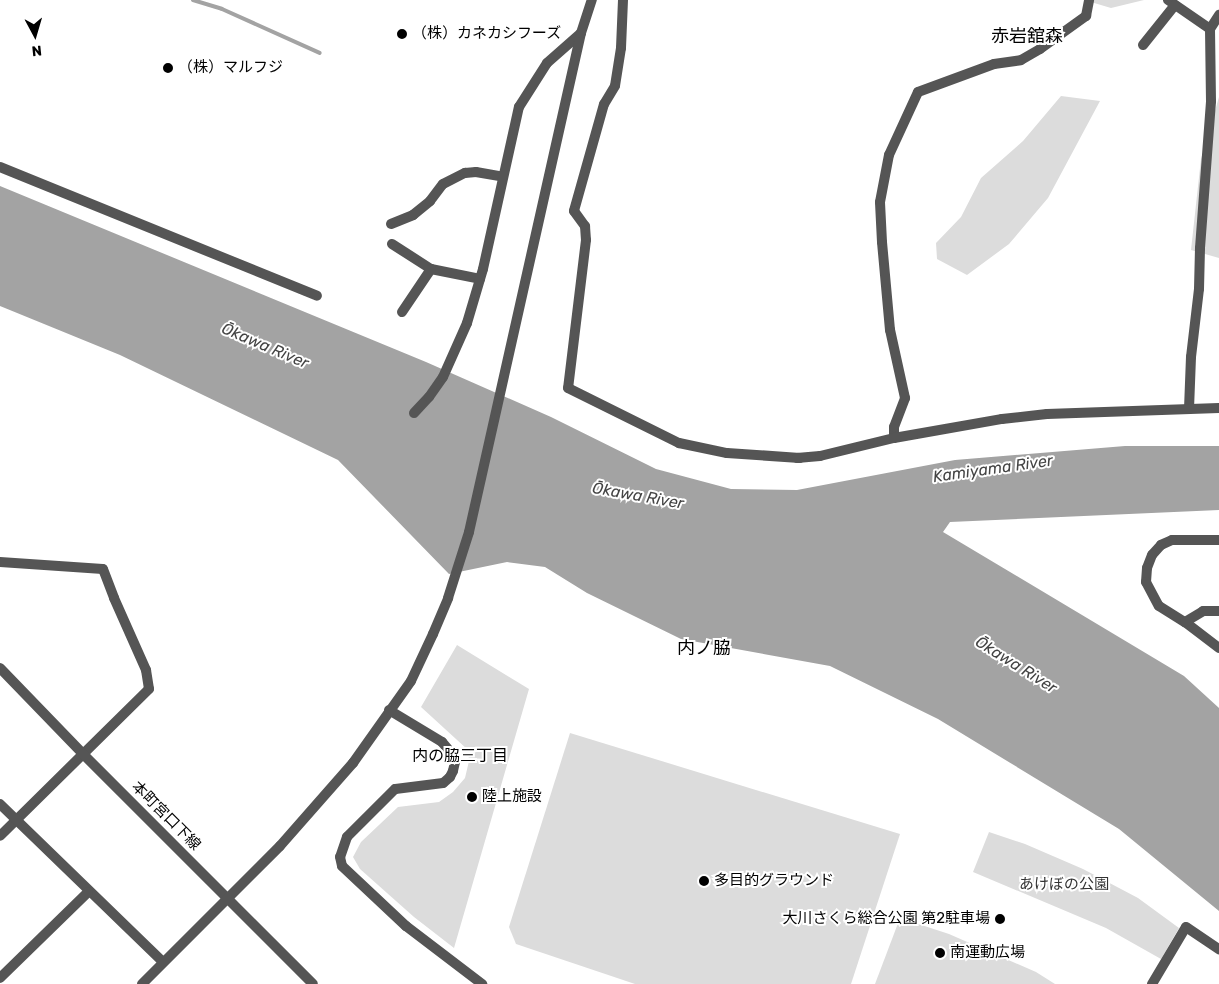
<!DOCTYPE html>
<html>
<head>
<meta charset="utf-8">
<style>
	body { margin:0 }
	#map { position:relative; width:1219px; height:984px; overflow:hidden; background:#fff; font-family:Rubik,"Noto Sans JP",sans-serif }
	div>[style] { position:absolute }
	.green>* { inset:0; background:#dcdcdc }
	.water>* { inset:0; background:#a3a3a3 }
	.stream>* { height:4px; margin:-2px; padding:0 2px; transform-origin:2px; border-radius:2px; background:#a3a3a3 }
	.minor>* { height:10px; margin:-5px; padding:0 5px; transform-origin:5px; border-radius:5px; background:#555 }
	.tertiary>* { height:10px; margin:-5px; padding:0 5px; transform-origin:5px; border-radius:5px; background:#555 }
	.dots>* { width:14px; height:14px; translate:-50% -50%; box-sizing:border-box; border:2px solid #fff; border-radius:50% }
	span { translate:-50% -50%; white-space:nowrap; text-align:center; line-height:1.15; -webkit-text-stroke:4px #fff; paint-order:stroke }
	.poi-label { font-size:15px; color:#000 }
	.left { translate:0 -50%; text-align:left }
	.right { translate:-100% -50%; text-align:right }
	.street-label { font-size:15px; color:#000 }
	.park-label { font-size:15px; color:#333 }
	.water-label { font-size:16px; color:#444; font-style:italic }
	.neighbourhood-label { font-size:16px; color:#000 }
	.quarter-label { font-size:18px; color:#000 }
	.north { position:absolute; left:10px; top:10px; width:50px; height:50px; -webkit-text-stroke:4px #fff; paint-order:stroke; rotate:174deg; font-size:14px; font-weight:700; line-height:20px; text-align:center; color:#000 }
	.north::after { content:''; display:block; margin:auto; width:18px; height:22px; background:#000; clip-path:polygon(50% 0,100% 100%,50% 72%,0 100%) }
</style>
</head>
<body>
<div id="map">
	<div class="green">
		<div style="clip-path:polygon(1084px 0,1144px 0,1111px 8px)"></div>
		<div style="clip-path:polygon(1061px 96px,1100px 101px,1048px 198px,1009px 244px,967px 275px,937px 259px,936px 243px,961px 217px,981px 178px,1023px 141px)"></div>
		<div style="clip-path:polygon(1219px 97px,1219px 258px,1191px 250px,1201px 159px)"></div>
		<div style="clip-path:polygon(457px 645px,529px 689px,454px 948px,414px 917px,360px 869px,353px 857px,361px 842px,398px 807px,439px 802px,453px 792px,465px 778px,469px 761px,468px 750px,421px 707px)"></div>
		<div style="clip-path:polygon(570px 733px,900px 834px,851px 984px,635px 984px,516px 944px,509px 927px)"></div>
		<div style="clip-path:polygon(989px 832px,1025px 844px,1083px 869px,1138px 898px,1179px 928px,1161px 959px,1106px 928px,973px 872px)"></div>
		<div style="clip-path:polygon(900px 918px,949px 934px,1036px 972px,1055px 984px,875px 984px)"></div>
	</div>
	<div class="water">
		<div style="clip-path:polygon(0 186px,426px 362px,551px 417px,656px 469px,731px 489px,797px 490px,955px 460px,1125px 446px,1219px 446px,1219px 510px,950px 522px,943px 532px,1184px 676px,1219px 708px,1219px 911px,1119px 829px,938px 719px,830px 666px,681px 639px,587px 593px,545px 567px,507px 562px,449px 574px,338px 460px,120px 355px,0 306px)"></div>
	</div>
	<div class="stream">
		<div style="left:193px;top:0;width:30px;rotate:17deg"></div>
		<div style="left:222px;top:9px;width:107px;rotate:24.2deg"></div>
	</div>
	<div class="minor">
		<div style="left:623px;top:0;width:48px;rotate:92.4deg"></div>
		<div style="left:621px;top:48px;width:38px;rotate:99deg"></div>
		<div style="left:615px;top:86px;width:21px;rotate:121deg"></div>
		<div style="left:604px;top:104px;width:111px;rotate:105.7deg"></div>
		<div style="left:574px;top:211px;width:19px;rotate:54deg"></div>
		<div style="left:585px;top:226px;width:14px;rotate:86deg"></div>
		<div style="left:586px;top:240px;width:149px;rotate:96.9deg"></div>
		<div style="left:568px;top:388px;width:124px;rotate:26.4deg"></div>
		<div style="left:679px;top:443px;width:49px;rotate:11.8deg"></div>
		<div style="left:727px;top:453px;width:73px;rotate:3.9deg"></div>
		<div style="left:1168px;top:0;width:51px;rotate:34.6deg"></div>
		<div style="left:1210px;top:29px;width:17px;rotate:-57deg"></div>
		<div style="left:1143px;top:45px;width:51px;rotate:-51.3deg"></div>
		<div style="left:391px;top:224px;width:24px;rotate:-22deg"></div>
		<div style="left:413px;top:215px;width:22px;rotate:-39deg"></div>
		<div style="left:430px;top:201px;width:21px;rotate:-53deg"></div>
		<div style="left:443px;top:184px;width:25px;rotate:-27deg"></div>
		<div style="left:465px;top:173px;width:11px;rotate:-5deg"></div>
		<div style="left:476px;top:172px;width:27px;rotate:10deg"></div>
		<div style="left:392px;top:244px;width:46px;rotate:32.7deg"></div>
		<div style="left:431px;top:269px;width:50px;rotate:11.5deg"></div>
		<div style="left:402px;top:312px;width:52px;rotate:-56deg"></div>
		<div style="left:1189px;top:409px;width:52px;rotate:-87.8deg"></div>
		<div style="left:1191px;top:357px;width:68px;rotate:-83.3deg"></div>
		<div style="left:1199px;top:289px;width:41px;rotate:-88.6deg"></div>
		<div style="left:1200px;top:248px;width:147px;rotate:-85.7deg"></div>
		<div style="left:1211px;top:101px;width:72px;rotate:-90.8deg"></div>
		<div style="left:414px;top:413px;width:22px;rotate:-47deg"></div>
		<div style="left:429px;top:397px;width:24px;rotate:-55deg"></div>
		<div style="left:443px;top:377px;width:59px;rotate:-66deg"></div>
		<div style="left:467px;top:323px;width:56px;rotate:-73.5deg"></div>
		<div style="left:483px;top:269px;width:166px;rotate:-77.5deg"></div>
		<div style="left:519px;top:107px;width:52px;rotate:-57.5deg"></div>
		<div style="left:547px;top:63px;width:45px;rotate:-41.4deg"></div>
		<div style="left:894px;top:438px;width:11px;rotate:-90deg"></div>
		<div style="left:894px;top:427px;width:31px;rotate:-69deg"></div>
		<div style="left:905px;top:398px;width:70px;rotate:-102.4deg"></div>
		<div style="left:890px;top:330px;width:88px;rotate:-95.2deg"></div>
		<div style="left:882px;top:242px;width:40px;rotate:-92.9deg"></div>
		<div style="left:880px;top:202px;width:48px;rotate:-79.2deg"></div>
		<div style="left:889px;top:155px;width:69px;rotate:-65.3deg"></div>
		<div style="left:918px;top:92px;width:81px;rotate:-20.2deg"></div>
		<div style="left:994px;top:64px;width:27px;rotate:-8deg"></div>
		<div style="left:1021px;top:60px;width:22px;rotate:-30deg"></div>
		<div style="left:1040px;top:49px;width:57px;rotate:-35.7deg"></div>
		<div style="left:1086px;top:16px;width:16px;rotate:-79deg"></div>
		<div style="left:797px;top:458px;width:23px;rotate:-5deg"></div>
		<div style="left:820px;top:456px;width:76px;rotate:-13.7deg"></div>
		<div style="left:894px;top:438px;width:110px;rotate:-10deg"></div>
		<div style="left:1002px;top:419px;width:45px;rotate:-6.3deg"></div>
		<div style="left:1047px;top:414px;width:172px;rotate:-2deg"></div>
		<div style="left:1219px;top:540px;width:47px;rotate:180deg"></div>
		<div style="left:1172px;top:540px;width:12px;rotate:156deg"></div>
		<div style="left:1161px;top:545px;width:13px;rotate:132deg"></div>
		<div style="left:1152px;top:555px;width:14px;rotate:111deg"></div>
		<div style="left:1147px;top:568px;width:14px;rotate:94deg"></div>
		<div style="left:1146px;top:582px;width:27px;rotate:62deg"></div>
		<div style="left:1159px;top:606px;width:31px;rotate:32deg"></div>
		<div style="left:1185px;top:622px;width:43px;rotate:37.4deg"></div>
		<div style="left:0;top:562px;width:103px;rotate:3.9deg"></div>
		<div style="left:103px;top:569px;width:31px;rotate:69deg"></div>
		<div style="left:114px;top:598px;width:79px;rotate:66deg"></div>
		<div style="left:146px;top:670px;width:19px;rotate:81deg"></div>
		<div style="left:149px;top:689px;width:209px;rotate:135.4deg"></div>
		<div style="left:1185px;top:622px;width:21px;rotate:-31deg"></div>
		<div style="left:1203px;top:611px;width:16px"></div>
		<div style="left:389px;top:710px;width:62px;rotate:31.1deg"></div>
		<div style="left:442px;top:742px;width:17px;rotate:50deg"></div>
		<div style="left:453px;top:755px;width:7px;rotate:74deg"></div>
		<div style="left:455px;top:762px;width:9px;rotate:103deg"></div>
		<div style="left:453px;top:771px;width:7px;rotate:117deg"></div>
		<div style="left:450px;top:777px;width:9px;rotate:139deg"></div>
		<div style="left:443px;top:783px;width:48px;rotate:172.9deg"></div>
		<div style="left:395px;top:789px;width:68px;rotate:135deg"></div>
		<div style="left:347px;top:837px;width:21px;rotate:109deg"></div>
		<div style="left:340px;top:857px;width:9px;rotate:77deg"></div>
		<div style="left:342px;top:866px;width:88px;rotate:43.2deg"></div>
		<div style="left:406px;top:926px;width:96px;rotate:37.3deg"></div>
		<div style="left:0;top:804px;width:227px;rotate:44.1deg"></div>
		<div style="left:0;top:978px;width:123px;rotate:-44.3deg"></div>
		<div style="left:1152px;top:984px;width:66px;rotate:-59.2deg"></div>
		<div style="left:1186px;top:927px;width:40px;rotate:34deg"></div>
	</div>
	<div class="tertiary">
		<div style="left:0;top:167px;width:342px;rotate:22.1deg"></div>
		<div style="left:0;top:668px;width:120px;rotate:46deg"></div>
		<div style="left:83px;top:754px;width:325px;rotate:45deg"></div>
		<div style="left:142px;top:984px;width:195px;rotate:-45deg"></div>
		<div style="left:280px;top:846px;width:111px;rotate:-48.7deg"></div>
		<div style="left:353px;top:763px;width:100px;rotate:-54.7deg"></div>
		<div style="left:411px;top:681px;width:52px;rotate:-64.9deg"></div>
		<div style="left:433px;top:634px;width:39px;rotate:-67deg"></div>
		<div style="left:448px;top:598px;width:69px;rotate:-72.3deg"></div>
		<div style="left:469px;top:532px;width:511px;rotate:-77.35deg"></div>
		<div style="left:581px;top:33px;width:35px;rotate:-72deg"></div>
	</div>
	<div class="dots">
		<div style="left:402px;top:34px;background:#000"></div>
		<div style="left:168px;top:68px;background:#000"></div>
		<div style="left:472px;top:797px;background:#000"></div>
		<div style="left:704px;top:881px;background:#000"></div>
		<div style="left:1000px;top:919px;background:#000"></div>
		<div style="left:940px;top:953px;background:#000"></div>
	</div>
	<div class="poi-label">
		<span class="left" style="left:412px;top:34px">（株）カネカシフーズ</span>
		<span class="left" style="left:178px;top:68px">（株）マルフジ</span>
		<span class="left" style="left:482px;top:797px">陸上施設</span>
		<span class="left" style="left:714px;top:881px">多目的グラウンド</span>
		<span class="right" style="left:990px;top:919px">大川さくら総合公園 第2駐車場</span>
		<span class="left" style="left:950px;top:953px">南運動広場</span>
	</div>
	<div class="street-label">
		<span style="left:166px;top:816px;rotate:45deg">本町宮口下線</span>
	</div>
	<div class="park-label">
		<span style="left:1064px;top:885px">あけぼの公園</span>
	</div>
	<div class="water-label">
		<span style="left:265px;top:346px;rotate:23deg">Ōkawa River</span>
		<span style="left:993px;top:469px;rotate:-8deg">Kamiyama River</span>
		<span style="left:638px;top:496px;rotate:10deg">Ōkawa River</span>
		<span style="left:1016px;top:665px;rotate:32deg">Ōkawa River</span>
	</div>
	<div class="neighbourhood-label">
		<span style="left:460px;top:756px">内の脇三丁目</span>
	</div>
	<div class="quarter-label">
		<span style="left:1027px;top:36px">赤岩舘森</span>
		<span style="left:704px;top:648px">内ノ脇</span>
	</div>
	<div class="north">N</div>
</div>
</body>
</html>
